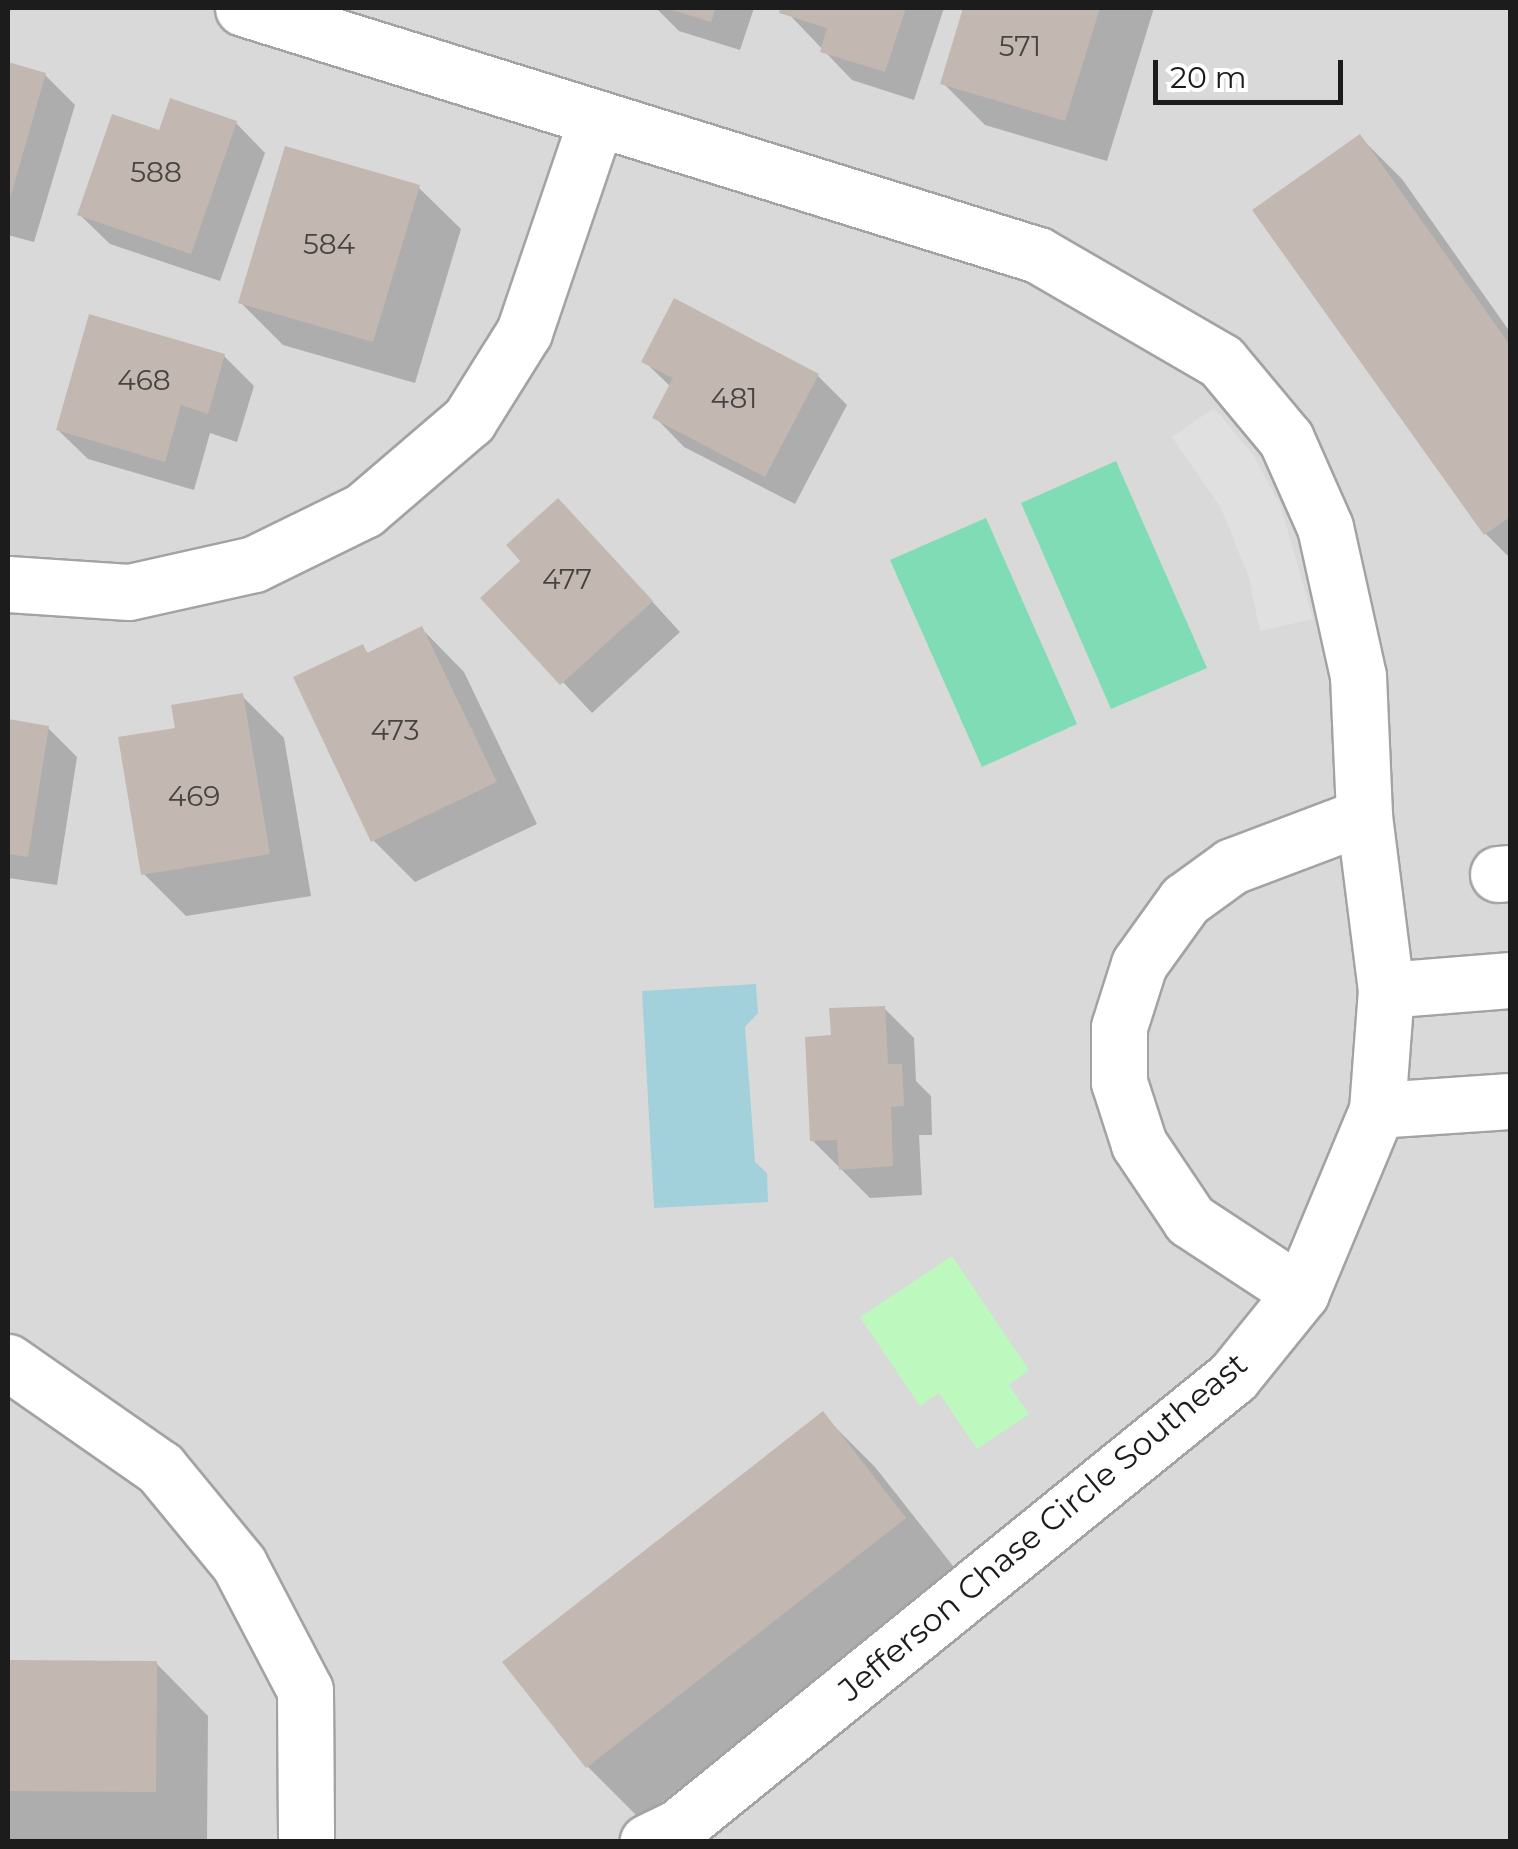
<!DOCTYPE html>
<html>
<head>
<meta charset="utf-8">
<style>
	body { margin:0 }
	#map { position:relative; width:1518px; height:1849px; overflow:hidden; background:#ede9e1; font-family:Montserrat,sans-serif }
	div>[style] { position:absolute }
	.residential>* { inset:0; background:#dad9d9 }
	.park>* { inset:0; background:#bdf8bf }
	.pitch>* { inset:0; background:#7fdcb4 }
	.parking>* { inset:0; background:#e0e0e0 }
	.water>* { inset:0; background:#a2d1db }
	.shadow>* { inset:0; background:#0003 }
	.building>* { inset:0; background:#c2b8b1 }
	.roads { filter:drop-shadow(2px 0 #a3a3a3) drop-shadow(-2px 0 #a3a3a3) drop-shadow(0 2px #a3a3a3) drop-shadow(0 -2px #a3a3a3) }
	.minor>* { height:55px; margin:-27.5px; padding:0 27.5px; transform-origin:27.5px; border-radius:27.5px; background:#fff }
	span { translate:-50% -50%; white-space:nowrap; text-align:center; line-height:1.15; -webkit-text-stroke:10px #fff; paint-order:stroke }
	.number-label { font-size:28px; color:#464341 }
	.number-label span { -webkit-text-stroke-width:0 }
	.street-label { font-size:32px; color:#1c1c1c }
	.frame { position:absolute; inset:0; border:10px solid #1c1c1c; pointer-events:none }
	.scale { position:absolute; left:1153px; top:60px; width:190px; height:45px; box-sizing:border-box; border:5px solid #1c1c1c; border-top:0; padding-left:12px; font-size:30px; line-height:35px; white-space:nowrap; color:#1c1c1c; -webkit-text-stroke:8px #fff; paint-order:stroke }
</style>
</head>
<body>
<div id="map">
	<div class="residential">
		<div style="clip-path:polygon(8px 8px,1510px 8px,1510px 1841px,8px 1842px)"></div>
	</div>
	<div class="park">
		<div style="clip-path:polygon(952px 1256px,1029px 1370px,1009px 1385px,1029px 1414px,977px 1449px,939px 1393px,920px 1406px,860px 1317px)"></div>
	</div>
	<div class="pitch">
		<div style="clip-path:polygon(1116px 461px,1207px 668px,1111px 709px,1021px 503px)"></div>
		<div style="clip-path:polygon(986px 518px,1077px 724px,982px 767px,890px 560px)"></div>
	</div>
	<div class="parking">
		<div style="clip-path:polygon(1214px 408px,1254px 456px,1281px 507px,1313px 619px,1260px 631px,1249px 578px,1221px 508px,1172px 437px)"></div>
	</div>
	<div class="water">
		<div style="clip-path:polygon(756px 984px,758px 1013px,745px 1027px,755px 1162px,767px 1173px,768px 1202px,654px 1208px,642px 991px)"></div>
	</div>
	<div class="shadow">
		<div style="clip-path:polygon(656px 8px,754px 8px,740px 50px,679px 31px)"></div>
		<div style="clip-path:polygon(783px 8px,944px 8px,914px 100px,852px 80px)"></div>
		<div style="clip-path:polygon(966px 8px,1154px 8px,1107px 161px,985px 125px,943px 83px)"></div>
		<div style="clip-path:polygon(8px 64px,45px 75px,75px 105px,34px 242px,8px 235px)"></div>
		<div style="clip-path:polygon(236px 123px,265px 153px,220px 281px,110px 244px,80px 215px,160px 133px)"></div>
		<div style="clip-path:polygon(1360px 137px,1402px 179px,1510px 332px,1510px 558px,1486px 534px,1256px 210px)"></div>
		<div style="clip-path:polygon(418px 187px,461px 229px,415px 383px,283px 345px,241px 303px)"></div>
		<div style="clip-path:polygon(224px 356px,254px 386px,237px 442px,210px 433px,194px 490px,88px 459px,58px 430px)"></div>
		<div style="clip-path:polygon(644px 361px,818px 376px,847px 405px,795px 504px,684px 447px,655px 417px,671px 387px)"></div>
		<div style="clip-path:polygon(587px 530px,680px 632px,592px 713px,484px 598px,524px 561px)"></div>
		<div style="clip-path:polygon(422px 629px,464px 672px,537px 824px,415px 882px,373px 840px,362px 647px,370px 655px)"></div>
		<div style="clip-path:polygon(242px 696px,284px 738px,311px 896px,186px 916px,144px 874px,178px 730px)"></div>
		<div style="clip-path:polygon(8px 722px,48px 728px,77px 757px,57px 885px,8px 878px)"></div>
		<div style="clip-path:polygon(884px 1008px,914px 1038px,916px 1081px,931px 1096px,932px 1135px,919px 1135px,922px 1195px,870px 1198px,812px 1140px,834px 1037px)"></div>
		<div style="clip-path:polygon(823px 1415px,875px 1467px,957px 1571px,640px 1819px,587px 1766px)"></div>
		<div style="clip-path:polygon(8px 1663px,156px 1663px,208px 1716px,207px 1842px,8px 1842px)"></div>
	</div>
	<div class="building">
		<div style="clip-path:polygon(666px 8px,716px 8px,711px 22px)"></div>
		<div style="clip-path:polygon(780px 8px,906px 8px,885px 72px,820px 52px,827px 28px,779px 13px)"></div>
		<div style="clip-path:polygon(963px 8px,1100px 8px,1065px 121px,940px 84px)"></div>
		<div style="clip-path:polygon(8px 62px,46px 73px,9px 202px,8px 202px)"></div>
		<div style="clip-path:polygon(170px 98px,237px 121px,191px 254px,77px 215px,112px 114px,159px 130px)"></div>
		<div style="clip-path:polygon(1360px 134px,1510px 345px,1510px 517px,1484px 535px,1252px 210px)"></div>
		<div style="clip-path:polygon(285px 146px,420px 185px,373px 342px,238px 303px)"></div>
		<div style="clip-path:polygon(674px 298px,819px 374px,765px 477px,652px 418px,673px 378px,641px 362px)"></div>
		<div style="clip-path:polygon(89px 314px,225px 354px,208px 414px,181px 405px,165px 462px,56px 430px)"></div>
		<div style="clip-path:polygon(558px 498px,653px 601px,560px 685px,480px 598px,520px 561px,506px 545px)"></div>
		<div style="clip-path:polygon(422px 626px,497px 782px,371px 842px,293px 677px,363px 644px,367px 653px)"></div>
		<div style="clip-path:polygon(243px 693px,270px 854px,141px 875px,118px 737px,175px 728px,171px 705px)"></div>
		<div style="clip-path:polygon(8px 719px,49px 726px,28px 857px,8px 854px)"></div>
		<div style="clip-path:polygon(885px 1006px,888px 1064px,902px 1064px,904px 1106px,891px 1107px,893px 1166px,839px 1170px,837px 1140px,810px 1141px,805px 1037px,831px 1035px,829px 1008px)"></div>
		<div style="clip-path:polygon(823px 1411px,906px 1518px,586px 1768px,502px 1662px)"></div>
		<div style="clip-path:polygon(8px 1660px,157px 1661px,156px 1792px,8px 1791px)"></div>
	</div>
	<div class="roads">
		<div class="minor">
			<div style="left:243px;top:8px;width:832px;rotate:17.26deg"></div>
			<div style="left:1038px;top:255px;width:211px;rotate:30.1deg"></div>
			<div style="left:1221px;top:361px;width:102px;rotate:50.2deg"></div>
			<div style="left:1286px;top:439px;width:96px;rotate:66.1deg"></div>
			<div style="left:1325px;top:527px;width:153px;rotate:77.5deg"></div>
			<div style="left:1358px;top:676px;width:140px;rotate:87.5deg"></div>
			<div style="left:1364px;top:816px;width:175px;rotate:82.8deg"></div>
			<div style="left:1386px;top:990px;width:120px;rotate:94.3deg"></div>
			<div style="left:1377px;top:1110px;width:198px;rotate:112.6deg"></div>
			<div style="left:1301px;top:1293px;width:108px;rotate:129deg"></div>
			<div style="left:1233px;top:1377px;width:715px;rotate:140.96deg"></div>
			<div style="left:678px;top:1827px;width:34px;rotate:154deg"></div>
			<div style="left:8px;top:584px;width:121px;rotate:3.8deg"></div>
			<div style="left:129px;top:592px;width:128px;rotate:-12.6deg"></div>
			<div style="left:254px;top:564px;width:123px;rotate:-26.1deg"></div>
			<div style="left:364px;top:510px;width:138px;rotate:-40.6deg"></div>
			<div style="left:469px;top:420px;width:104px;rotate:-58deg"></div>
			<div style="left:524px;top:332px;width:226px;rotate:-71.2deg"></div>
			<div style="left:1498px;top:874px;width:12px;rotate:-5deg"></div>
			<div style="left:1386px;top:990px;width:124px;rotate:-4.6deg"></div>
			<div style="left:1377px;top:1110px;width:133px;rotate:-3.9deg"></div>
			<div style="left:1301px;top:1293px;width:133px;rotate:-146.7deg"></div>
			<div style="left:1190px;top:1220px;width:92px;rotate:-123.9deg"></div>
			<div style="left:1139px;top:1144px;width:65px;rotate:-107.9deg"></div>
			<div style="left:1119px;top:1082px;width:55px;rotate:-90deg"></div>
			<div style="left:1119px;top:1027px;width:66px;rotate:-72.4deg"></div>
			<div style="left:1139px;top:964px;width:79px;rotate:-54.3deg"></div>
			<div style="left:1185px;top:900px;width:58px;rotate:-35.9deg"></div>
			<div style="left:1232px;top:866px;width:141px;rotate:-20.7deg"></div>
			<div style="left:8px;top:1362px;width:185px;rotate:34.9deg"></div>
			<div style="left:160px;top:1468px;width:124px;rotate:50.5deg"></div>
			<div style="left:239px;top:1564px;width:142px;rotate:62.4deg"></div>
			<div style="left:305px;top:1690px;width:152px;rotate:89.6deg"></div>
		</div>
	</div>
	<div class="number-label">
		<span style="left:1020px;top:46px">571</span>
		<span style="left:156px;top:172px">588</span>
		<span style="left:329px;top:244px">584</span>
		<span style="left:144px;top:380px">468</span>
		<span style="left:734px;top:398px">481</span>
		<span style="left:567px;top:579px">477</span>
		<span style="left:395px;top:730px">473</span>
		<span style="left:194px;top:796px">469</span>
	</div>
	<div class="street-label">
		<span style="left:1043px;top:1527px;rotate:-40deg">Jefferson Chase Circle Southeast</span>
	</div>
	<div class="frame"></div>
	<div class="scale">20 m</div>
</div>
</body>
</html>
